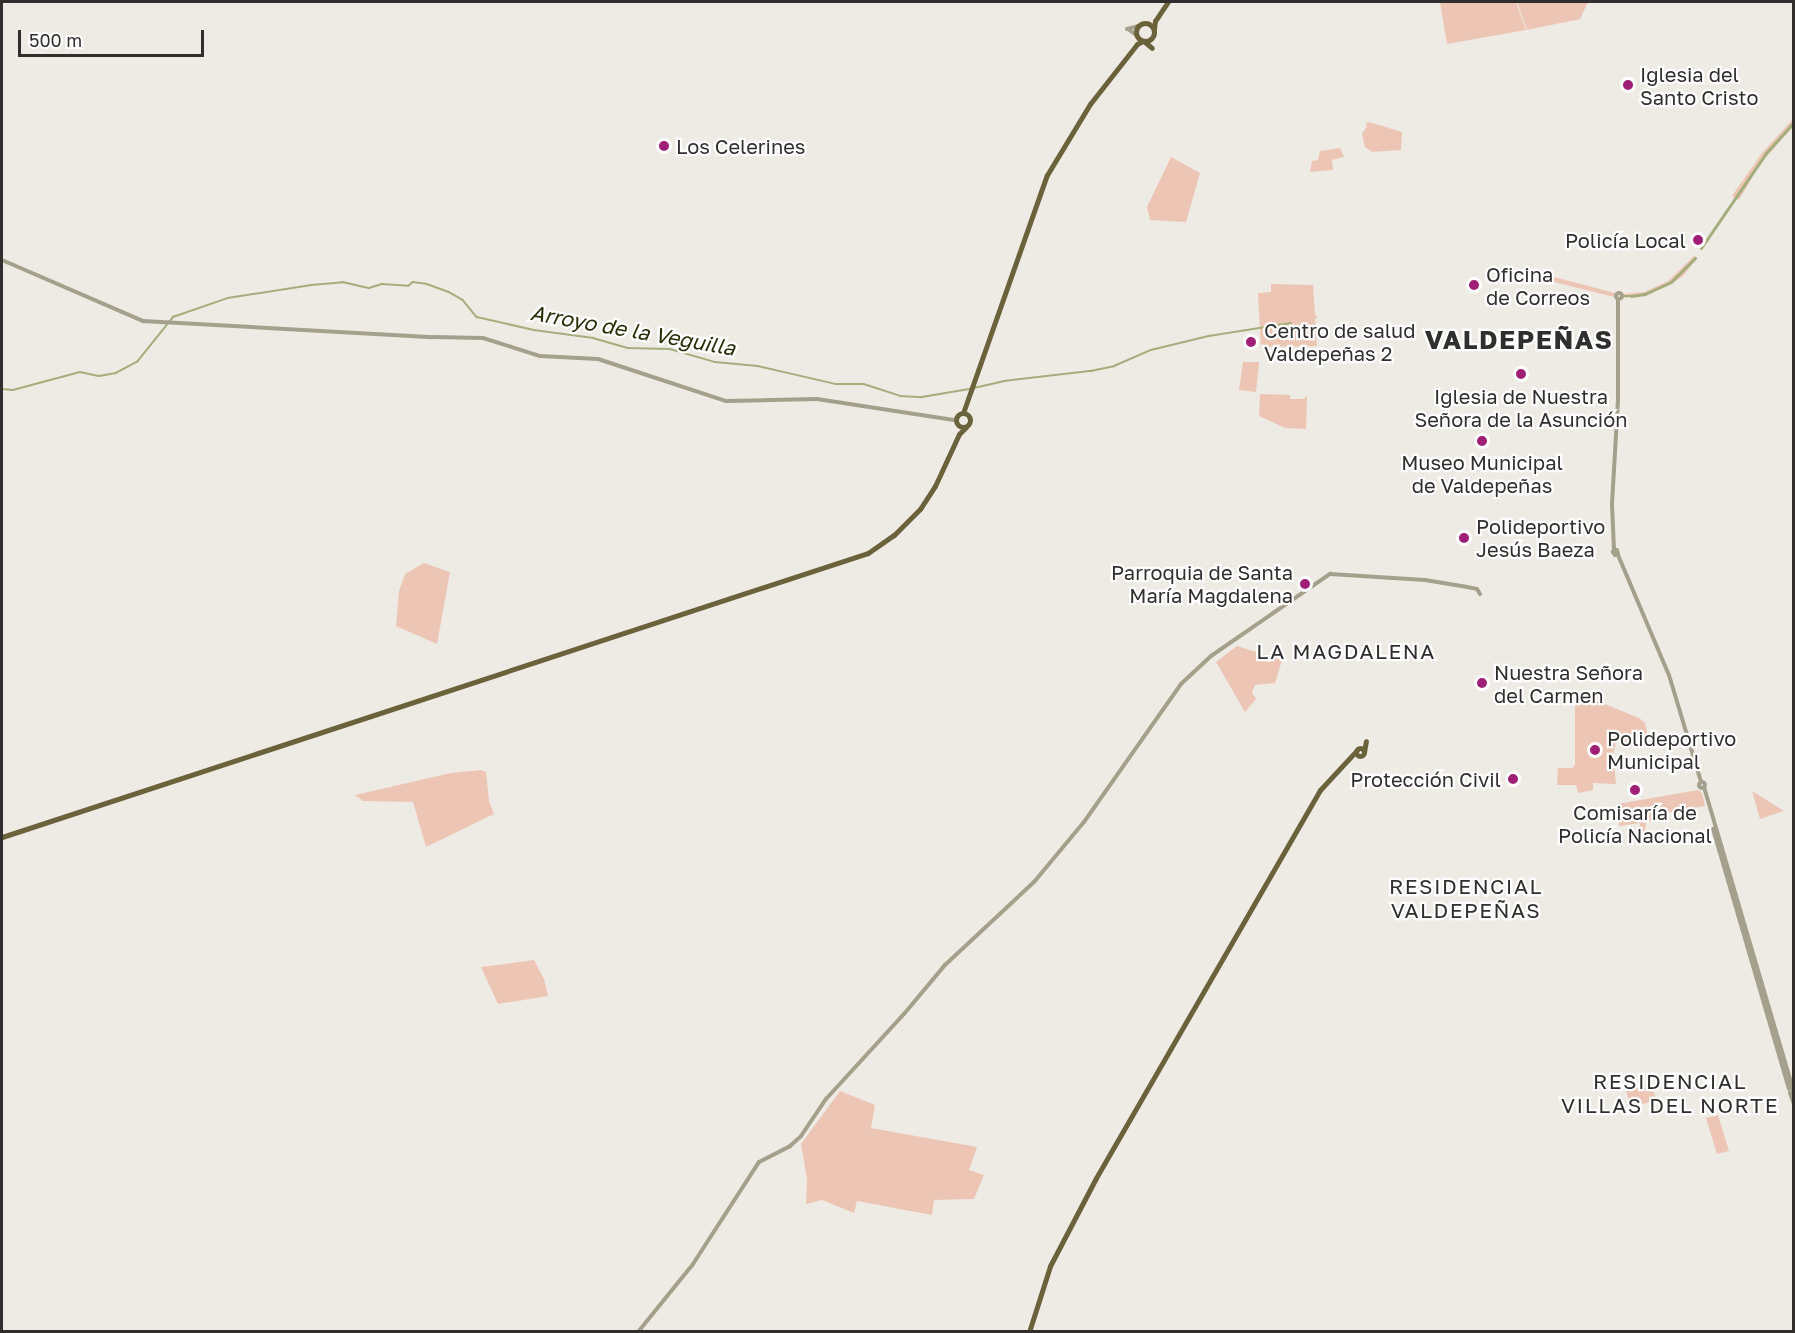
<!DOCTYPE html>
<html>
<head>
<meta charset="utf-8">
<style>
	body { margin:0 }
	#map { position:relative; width:1795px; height:1333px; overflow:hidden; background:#eeebe5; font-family:"Golos Text",sans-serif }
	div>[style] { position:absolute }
	.green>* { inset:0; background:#edc5b5 }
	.stream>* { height:1.5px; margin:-0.75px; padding:0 0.75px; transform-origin:0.75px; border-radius:0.75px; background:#a4ae7c }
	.canal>* { height:3px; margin:-1.5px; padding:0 1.5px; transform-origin:1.5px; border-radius:1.5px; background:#a4ae7c }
	.minor>* { height:4px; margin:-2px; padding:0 2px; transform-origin:2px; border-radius:2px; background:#a4a08b }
	.minor>.ring { margin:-2px; padding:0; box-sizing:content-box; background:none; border:4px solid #a4a08b; border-radius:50% }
	.major>* { height:5px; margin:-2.5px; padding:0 2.5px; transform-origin:2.5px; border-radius:2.5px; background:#6a623b }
	.major>.ring { margin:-2.5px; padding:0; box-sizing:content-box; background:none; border:5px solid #6a623b; border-radius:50% }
	.dots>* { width:16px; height:16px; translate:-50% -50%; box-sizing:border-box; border:3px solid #fff; border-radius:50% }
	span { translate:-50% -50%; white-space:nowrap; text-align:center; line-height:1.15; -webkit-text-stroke:4.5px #fff; paint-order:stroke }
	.poi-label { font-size:20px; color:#302f2d }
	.left { translate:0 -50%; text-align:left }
	.right { translate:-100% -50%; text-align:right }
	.water-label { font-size:21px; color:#292e07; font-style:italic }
	.neighbourhood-label { font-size:21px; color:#302f2d; letter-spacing:1.5px }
	.district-label { font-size:26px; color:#302f2d; font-weight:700; letter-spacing:1.5px }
	.frame { position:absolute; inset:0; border:3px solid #302f2d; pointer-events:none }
	.scale { position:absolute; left:18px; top:30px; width:186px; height:27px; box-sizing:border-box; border:3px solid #302f2d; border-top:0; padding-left:8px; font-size:18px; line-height:21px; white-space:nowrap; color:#302f2d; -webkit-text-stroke:4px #fff; paint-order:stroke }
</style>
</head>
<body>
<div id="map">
	<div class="green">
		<div style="clip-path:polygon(1440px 2px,1516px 2px,1526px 30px,1447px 44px)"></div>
		<div style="clip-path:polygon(1517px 2px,1588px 2px,1580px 19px,1527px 30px)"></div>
		<div style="clip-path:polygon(1793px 119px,1793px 127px,1760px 164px,1739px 200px,1732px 196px,1762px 153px)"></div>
		<div style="clip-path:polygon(1369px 122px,1402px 132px,1401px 150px,1372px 152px,1365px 147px,1362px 134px,1367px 126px,1366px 123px)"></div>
		<div style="clip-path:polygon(1340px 148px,1344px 157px,1332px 160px,1333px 170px,1310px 172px,1312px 161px,1318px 160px,1320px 151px)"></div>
		<div style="clip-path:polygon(1171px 157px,1200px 173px,1186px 222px,1150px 220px,1147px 207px)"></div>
		<div style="clip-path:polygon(1694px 256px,1697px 258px,1683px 276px,1670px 285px,1644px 296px,1622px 298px,1622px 294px,1644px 292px,1668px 281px)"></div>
		<div style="clip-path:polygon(1539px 273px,1615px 293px,1614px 297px,1538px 278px)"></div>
		<div style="clip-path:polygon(1271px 284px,1313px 285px,1315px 315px,1318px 317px,1315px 319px,1317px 346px,1261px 347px,1258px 293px,1271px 292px)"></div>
		<div style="clip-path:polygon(1243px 362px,1259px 362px,1256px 392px,1239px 390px)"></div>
		<div style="clip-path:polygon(1260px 394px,1290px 395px,1290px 399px,1304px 399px,1307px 396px,1306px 429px,1285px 428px,1259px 416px)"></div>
		<div style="clip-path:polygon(424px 563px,450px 572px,437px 644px,396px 626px,399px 591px,405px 574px)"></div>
		<div style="clip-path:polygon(1237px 646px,1282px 660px,1275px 683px,1255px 685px,1252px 692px,1256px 699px,1245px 712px,1216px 662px)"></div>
		<div style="clip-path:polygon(1600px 702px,1639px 718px,1645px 723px,1648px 737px,1616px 743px,1613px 754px,1616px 784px,1593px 783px,1593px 790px,1578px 793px,1576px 785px,1557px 785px,1558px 768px,1572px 768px,1575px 765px,1575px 705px)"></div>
		<div style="clip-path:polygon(481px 770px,486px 772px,489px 801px,494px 814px,426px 847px,413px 802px,363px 801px,355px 795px,451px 773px)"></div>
		<div style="clip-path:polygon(1698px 790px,1702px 793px,1705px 806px,1665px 813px,1663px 820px,1646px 822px,1644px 839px,1640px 840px,1640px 823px,1619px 826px,1617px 804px)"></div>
		<div style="clip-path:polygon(1752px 791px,1784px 811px,1760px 819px)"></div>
		<div style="clip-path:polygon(534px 960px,544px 979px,548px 996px,498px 1004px,481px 967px)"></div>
		<div style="clip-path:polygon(1636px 1084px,1638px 1089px,1652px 1085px,1656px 1100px,1631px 1108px,1625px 1087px)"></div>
		<div style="clip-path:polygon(840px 1091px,875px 1105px,871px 1128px,977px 1147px,969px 1170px,984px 1175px,974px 1199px,934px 1200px,932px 1215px,857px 1201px,854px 1213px,822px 1200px,806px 1204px,807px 1179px,801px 1144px)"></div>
		<div style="clip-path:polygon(1718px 1115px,1729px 1151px,1717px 1154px,1706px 1118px)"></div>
	</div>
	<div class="stream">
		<div style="left:1623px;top:296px;width:8px"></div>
		<div style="left:974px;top:388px;width:31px;rotate:-13deg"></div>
		<div style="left:1004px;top:381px;width:88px;rotate:-6.6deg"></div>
		<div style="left:1091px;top:371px;width:24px;rotate:-12deg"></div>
		<div style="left:1114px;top:366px;width:40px;rotate:-23.4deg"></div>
		<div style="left:1151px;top:350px;width:60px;rotate:-13.6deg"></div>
		<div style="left:1209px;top:336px;width:83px;rotate:-9deg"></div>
		<div style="left:2px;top:389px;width:11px;rotate:5deg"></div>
		<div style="left:13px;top:390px;width:69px;rotate:-15deg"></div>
		<div style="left:80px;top:372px;width:19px;rotate:12deg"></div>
		<div style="left:99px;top:376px;width:17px;rotate:-10deg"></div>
		<div style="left:116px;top:373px;width:24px;rotate:-28deg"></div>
		<div style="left:137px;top:362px;width:58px;rotate:-51.3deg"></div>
		<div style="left:173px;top:317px;width:58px;rotate:-19.1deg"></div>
		<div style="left:228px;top:298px;width:84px;rotate:-8.9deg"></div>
		<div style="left:311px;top:285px;width:32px;rotate:-5deg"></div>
		<div style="left:343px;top:282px;width:27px;rotate:13deg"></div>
		<div style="left:369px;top:288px;width:14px;rotate:-17deg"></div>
		<div style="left:382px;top:284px;width:26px;rotate:4deg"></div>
		<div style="left:408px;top:286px;width:6px;rotate:-39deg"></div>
		<div style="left:413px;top:282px;width:14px;rotate:8deg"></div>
		<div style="left:427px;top:284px;width:23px;rotate:20deg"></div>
		<div style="left:449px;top:292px;width:16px;rotate:30deg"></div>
		<div style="left:463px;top:300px;width:22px;rotate:51deg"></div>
		<div style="left:477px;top:317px;width:58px;rotate:12.8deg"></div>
		<div style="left:534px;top:330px;width:60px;rotate:7.7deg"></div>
		<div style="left:593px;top:338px;width:35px;rotate:16deg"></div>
		<div style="left:627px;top:348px;width:43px;rotate:1.3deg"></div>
		<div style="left:670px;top:349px;width:47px;rotate:16.1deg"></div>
		<div style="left:715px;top:362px;width:43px;rotate:5.3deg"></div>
		<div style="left:758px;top:366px;width:80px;rotate:13deg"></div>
		<div style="left:836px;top:384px;width:28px"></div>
		<div style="left:864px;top:384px;width:38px;rotate:18deg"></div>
		<div style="left:900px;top:396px;width:22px;rotate:3deg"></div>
		<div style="left:922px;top:397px;width:49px;rotate:-9.5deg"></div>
	</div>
	<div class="canal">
		<div style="left:1701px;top:248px;width:115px;rotate:-55.6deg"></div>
		<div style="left:1766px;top:153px;width:42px;rotate:-47.9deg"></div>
		<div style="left:1631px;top:296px;width:14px;rotate:-8deg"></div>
		<div style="left:1645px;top:294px;width:29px;rotate:-25deg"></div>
		<div style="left:1671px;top:282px;width:34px;rotate:-45deg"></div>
	</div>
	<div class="minor">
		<div style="left:1127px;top:29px;width:11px;rotate:-15deg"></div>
		<div style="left:1128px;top:29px;width:9px;rotate:36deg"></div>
		<div style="left:2px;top:260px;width:154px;rotate:23.4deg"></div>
		<div style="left:143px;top:321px;width:290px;rotate:3.2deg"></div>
		<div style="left:433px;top:337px;width:50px;rotate:1.1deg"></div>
		<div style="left:483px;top:338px;width:60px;rotate:17.5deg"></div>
		<div style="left:540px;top:356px;width:58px;rotate:3deg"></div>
		<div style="left:598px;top:359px;width:135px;rotate:18.2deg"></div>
		<div style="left:726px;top:401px;width:91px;rotate:-1.3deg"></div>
		<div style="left:817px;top:399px;width:140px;rotate:8.7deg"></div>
		<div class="ring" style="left:1616px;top:293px;width:2px;height:2px"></div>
		<div style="left:1614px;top:550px;width:46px;rotate:-92.5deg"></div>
		<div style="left:1612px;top:504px;width:103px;rotate:-86.7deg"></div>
		<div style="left:1618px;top:401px;width:102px;rotate:-90deg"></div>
		<div style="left:1617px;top:550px;width:4px;rotate:76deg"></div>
		<div style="left:1618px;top:554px;width:3px;rotate:162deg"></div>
		<div style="left:1615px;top:555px;width:4px;rotate:-124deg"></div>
		<div style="left:1613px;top:552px;width:4px;rotate:-27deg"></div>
		<div style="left:1618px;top:555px;width:130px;rotate:67deg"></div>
		<div style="left:1669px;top:675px;width:112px;rotate:73.3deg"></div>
		<div class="ring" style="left:1699px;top:782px;width:2px;height:2px"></div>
		<div style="left:1704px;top:787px;width:315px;rotate:73.6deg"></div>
		<div style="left:1713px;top:829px;width:271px;rotate:73.7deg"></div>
		<div style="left:1793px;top:1091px;width:1px;rotate:45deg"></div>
		<div style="left:1790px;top:1093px;width:12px;rotate:70deg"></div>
		<div style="left:638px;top:1332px;width:87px;rotate:-51deg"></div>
		<div style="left:693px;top:1264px;width:121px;rotate:-57.1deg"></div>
		<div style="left:759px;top:1162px;width:35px;rotate:-27deg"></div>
		<div style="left:790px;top:1146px;width:15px;rotate:-42deg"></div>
		<div style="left:801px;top:1136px;width:45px;rotate:-56deg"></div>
		<div style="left:826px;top:1099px;width:115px;rotate:-47.5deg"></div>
		<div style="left:904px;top:1014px;width:64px;rotate:-50.1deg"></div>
		<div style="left:945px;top:965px;width:122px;rotate:-43deg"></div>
		<div style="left:1034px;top:882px;width:78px;rotate:-50.2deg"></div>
		<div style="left:1084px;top:822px;width:169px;rotate:-54.9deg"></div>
		<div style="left:1181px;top:684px;width:41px;rotate:-43deg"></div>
		<div style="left:1211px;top:656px;width:145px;rotate:-34.6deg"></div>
		<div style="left:1330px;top:574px;width:95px;rotate:3.6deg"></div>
		<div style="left:1425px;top:580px;width:43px;rotate:9.5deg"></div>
		<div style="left:1467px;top:587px;width:10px;rotate:11deg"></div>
		<div style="left:1477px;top:589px;width:6px;rotate:59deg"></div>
	</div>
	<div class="major">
		<div class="ring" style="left:1136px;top:23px;width:13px;height:13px"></div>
		<div style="left:1154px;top:29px;width:8px;rotate:-83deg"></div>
		<div style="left:1155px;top:21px;width:23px;rotate:-56deg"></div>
		<div style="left:1145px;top:42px;width:9px;rotate:41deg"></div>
		<div class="ring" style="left:956px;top:413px;width:9px;height:9px"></div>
		<div style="left:963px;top:413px;width:252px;rotate:-70.6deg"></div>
		<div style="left:1047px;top:175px;width:83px;rotate:-58.8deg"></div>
		<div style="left:1090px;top:104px;width:76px;rotate:-51.9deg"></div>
		<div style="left:1137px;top:44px;width:7px;rotate:-27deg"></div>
		<div class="ring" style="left:1356px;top:748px;width:3px;height:3px"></div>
		<div style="left:1364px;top:752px;width:11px;rotate:-80deg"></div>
		<div style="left:2px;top:837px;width:911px;rotate:-18.16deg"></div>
		<div style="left:868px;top:553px;width:32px;rotate:-35deg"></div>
		<div style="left:894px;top:535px;width:37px;rotate:-45deg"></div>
		<div style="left:920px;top:509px;width:27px;rotate:-57deg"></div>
		<div style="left:935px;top:486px;width:57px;rotate:-65.2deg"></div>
		<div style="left:959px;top:434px;width:10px;rotate:-45deg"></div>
		<div style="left:1029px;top:1332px;width:69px;rotate:-72.3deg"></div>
		<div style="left:1050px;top:1266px;width:99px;rotate:-62.4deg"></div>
		<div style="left:1096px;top:1178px;width:448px;rotate:-60deg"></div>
		<div style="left:1320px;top:790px;width:54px;rotate:-47.2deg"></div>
	</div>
	<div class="dots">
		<div style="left:1628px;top:85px;background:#9e1f74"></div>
		<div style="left:664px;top:146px;background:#9e1f74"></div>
		<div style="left:1698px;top:240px;background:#9e1f74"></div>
		<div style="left:1474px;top:285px;background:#9e1f74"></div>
		<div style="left:1251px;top:342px;background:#9e1f74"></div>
		<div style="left:1521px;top:374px;background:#9e1f74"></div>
		<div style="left:1482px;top:441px;background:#9e1f74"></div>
		<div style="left:1464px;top:538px;background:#9e1f74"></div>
		<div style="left:1305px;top:584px;background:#9e1f74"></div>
		<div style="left:1482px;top:683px;background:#9e1f74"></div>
		<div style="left:1595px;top:750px;background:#9e1f74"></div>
		<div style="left:1513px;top:779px;background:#9e1f74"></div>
		<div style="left:1635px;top:790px;background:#9e1f74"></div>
	</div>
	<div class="poi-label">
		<span class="left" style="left:1640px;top:86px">Iglesia del<br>Santo Cristo</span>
		<span class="left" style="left:676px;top:146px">Los Celerines</span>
		<span class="right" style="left:1686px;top:240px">Policía Local</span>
		<span class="left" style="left:1486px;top:286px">Oficina<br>de Correos</span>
		<span class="left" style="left:1264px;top:342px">Centro de salud<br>Valdepeñas 2</span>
		<span style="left:1521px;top:408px">Iglesia de Nuestra<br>Señora de la Asunción</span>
		<span style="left:1482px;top:474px">Museo Municipal<br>de Valdepeñas</span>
		<span class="left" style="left:1476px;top:538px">Polideportivo<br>Jesús Baeza</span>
		<span class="right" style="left:1293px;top:584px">Parroquia de Santa<br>María Magdalena</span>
		<span class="left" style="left:1494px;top:684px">Nuestra Señora<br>del Carmen</span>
		<span class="left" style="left:1607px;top:750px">Polideportivo<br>Municipal</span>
		<span class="right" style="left:1501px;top:779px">Protección Civil</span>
		<span style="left:1635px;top:824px">Comisaría de<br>Policía Nacional</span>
	</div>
	<div class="water-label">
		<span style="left:633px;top:330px;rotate:10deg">Arroyo de la Veguilla</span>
	</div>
	<div class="neighbourhood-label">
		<span style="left:1346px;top:651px">LA MAGDALENA</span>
		<span style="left:1466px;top:898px">RESIDENCIAL<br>VALDEPEÑAS</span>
		<span style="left:1670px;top:1093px">RESIDENCIAL<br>VILLAS DEL NORTE</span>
	</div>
	<div class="district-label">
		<span style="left:1519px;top:340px">VALDEPEÑAS</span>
	</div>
	<div class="frame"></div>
	<div class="scale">500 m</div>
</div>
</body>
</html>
